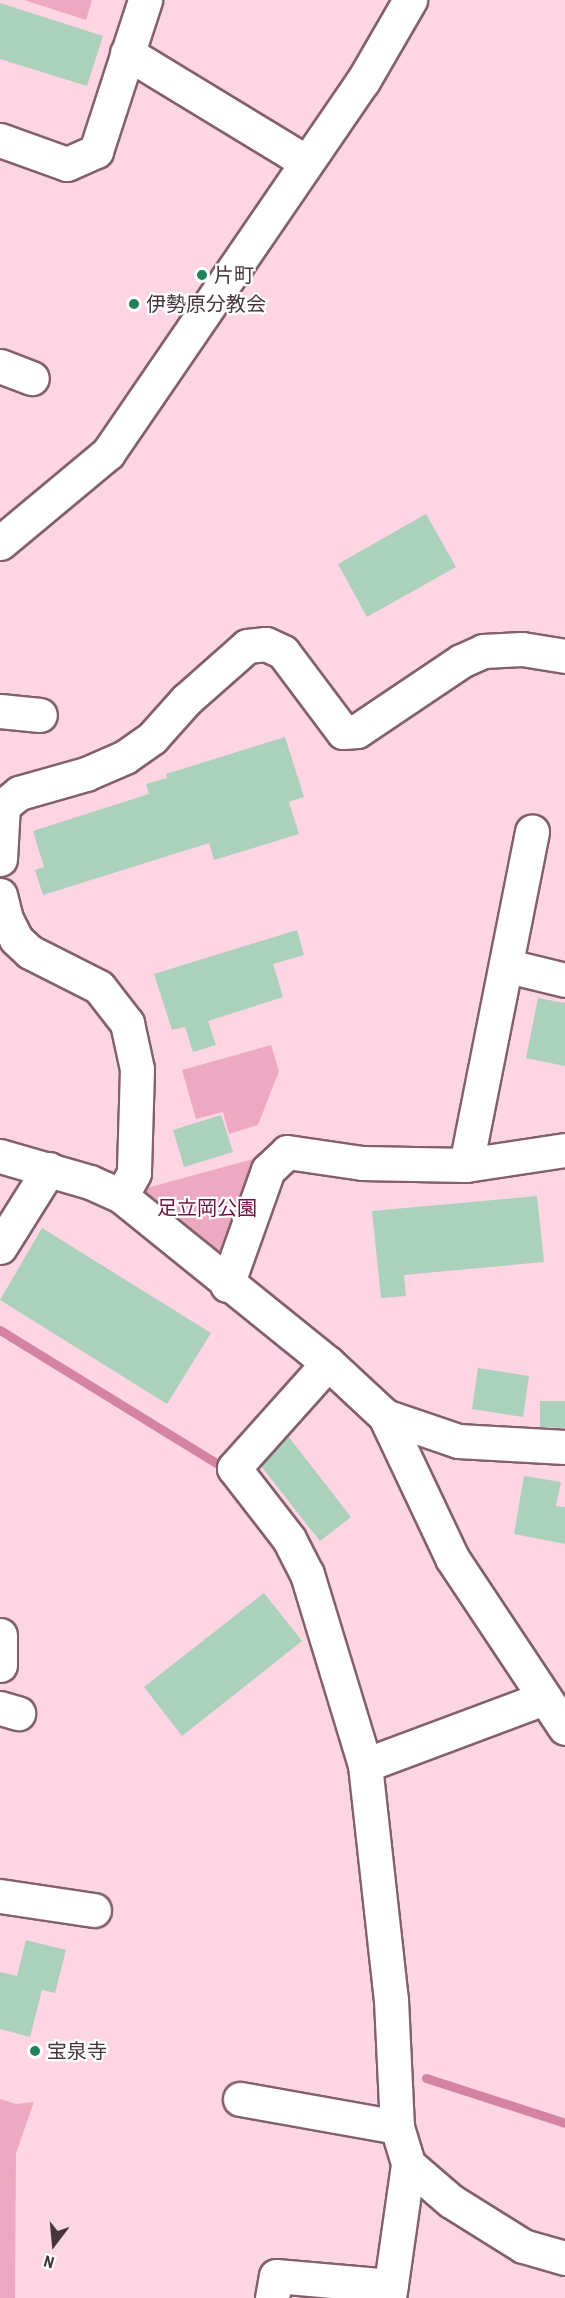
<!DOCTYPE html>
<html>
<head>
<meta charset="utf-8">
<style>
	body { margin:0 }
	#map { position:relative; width:565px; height:2298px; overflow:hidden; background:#fed5e3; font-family:"Roboto Condensed","Noto Sans JP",sans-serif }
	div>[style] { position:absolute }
	.green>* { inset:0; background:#eea9c2 }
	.stream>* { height:9px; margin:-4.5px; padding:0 4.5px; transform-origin:4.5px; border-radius:4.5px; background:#d583a2 }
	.building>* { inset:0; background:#abd0bc }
	.roads { filter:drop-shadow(2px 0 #83606c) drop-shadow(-2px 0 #83606c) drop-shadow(0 2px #83606c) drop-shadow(0 -2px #83606c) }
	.minor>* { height:33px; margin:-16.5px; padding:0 16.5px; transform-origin:16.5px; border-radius:16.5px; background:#fff }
	.tertiary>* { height:33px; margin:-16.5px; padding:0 16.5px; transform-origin:16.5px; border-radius:16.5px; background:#fff }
	.dots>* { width:16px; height:16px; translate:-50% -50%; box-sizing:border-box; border:3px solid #fff; border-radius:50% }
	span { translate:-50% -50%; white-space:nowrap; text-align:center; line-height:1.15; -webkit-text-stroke:4.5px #fff; paint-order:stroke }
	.poi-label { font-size:20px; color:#46363c }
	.left { translate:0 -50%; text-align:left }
	.park-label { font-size:20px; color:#730f42 }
	.north { position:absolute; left:24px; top:2214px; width:60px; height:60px; -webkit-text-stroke:4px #fff; paint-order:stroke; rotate:196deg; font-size:16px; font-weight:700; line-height:24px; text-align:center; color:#46363c }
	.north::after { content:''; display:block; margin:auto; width:21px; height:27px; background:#46363c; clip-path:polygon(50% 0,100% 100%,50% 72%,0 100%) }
</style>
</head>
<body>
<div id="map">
	<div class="green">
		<div style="clip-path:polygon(24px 0,92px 0,86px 20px)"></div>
		<div style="clip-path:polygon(271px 1045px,279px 1071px,258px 1125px,229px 1134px,223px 1112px,196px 1119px,182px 1070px)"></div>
		<div style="clip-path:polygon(261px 1157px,228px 1251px,211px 1257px,139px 1195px,143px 1189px)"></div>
		<div style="clip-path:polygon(0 2099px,16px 2104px,34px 2102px,16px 2153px,15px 2298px,0 2298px)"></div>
	</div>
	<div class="stream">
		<div style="left:0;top:1330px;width:254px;rotate:31.6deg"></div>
		<div style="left:426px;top:2078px;width:146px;rotate:17.9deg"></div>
	</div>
	<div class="building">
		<div style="clip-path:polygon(0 3px,103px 36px,87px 86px,0 59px)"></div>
		<div style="clip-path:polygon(426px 514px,456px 567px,367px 617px,338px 564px)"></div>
		<div style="clip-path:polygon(285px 737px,304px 797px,289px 802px,299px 834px,214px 860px,209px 843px,43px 895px,35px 870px,44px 867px,33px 831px,149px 794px,146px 784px,167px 778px,166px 774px)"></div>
		<div style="clip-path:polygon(297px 930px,304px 955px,273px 964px,283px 997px,208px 1021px,216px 1045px,193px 1052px,185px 1027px,172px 1030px,154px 974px)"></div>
		<div style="clip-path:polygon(538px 998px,565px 1003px,565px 1066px,526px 1058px)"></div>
		<div style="clip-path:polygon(221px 1115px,233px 1152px,184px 1167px,173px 1130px)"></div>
		<div style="clip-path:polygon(537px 1196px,544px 1262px,404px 1275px,406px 1296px,381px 1298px,372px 1211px)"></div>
		<div style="clip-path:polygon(42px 1228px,211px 1333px,167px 1404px,0 1300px)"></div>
		<div style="clip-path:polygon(478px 1368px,529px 1376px,523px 1417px,472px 1409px)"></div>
		<div style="clip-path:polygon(540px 1401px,565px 1401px,565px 1428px,540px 1427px)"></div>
		<div style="clip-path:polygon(288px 1436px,351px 1517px,320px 1541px,261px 1466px)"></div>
		<div style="clip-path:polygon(524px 1476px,561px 1482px,556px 1506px,565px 1507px,565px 1544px,514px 1534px)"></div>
		<div style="clip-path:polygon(264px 1593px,302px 1641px,182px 1736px,144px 1687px)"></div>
		<div style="clip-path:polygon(26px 1940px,66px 1950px,55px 1993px,42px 1990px,30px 2037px,0 2029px,0 1972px,17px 1976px)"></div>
	</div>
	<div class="roads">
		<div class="minor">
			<div style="left:127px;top:53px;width:210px;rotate:31.3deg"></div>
			<div style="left:0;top:140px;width:71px;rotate:19.7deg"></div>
			<div style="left:67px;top:164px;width:32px;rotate:-24deg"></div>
			<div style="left:96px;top:151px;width:159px;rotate:-72deg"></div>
			<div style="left:0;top:366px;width:34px;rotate:21deg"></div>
			<div style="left:0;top:711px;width:40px;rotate:5.7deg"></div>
			<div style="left:0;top:859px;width:53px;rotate:-86.8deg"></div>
			<div style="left:3px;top:806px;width:21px;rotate:-39deg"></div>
			<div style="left:19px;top:793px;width:70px;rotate:-15.8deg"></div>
			<div style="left:86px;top:774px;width:43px;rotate:-23.6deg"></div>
			<div style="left:125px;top:757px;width:33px;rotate:-35deg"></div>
			<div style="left:152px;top:738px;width:51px;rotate:-48.2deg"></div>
			<div style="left:186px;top:700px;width:81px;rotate:-41.5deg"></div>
			<div style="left:247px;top:646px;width:19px;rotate:-6deg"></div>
			<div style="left:266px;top:644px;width:19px;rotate:25deg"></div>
			<div style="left:283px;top:652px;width:100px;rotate:53.1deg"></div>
			<div style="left:343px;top:732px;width:14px;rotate:-4deg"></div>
			<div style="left:357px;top:731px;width:125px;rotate:-33.9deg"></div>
			<div style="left:461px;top:661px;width:24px;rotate:-24deg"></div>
			<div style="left:483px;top:651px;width:39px;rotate:-3deg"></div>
			<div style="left:522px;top:649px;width:44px;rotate:9.2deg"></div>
			<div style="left:0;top:895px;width:25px;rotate:76deg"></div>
			<div style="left:6px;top:919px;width:22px;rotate:63deg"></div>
			<div style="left:16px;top:939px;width:19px;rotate:43deg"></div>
			<div style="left:30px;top:952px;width:77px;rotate:26.9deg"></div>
			<div style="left:99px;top:987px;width:46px;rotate:52.1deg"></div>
			<div style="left:127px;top:1023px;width:47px;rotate:77.7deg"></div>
			<div style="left:137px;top:1069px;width:104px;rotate:91.7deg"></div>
			<div style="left:134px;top:1173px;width:26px;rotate:119deg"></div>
			<div style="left:508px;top:966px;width:59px;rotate:13.8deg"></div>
			<div style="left:0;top:1156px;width:94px;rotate:16.1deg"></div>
			<div style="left:90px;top:1182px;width:34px;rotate:24deg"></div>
			<div style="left:121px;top:1196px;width:266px;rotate:38.9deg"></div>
			<div style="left:328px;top:1363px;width:78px;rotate:42.9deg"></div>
			<div style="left:385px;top:1416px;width:77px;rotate:18.9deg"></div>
			<div style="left:458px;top:1441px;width:107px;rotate:3.2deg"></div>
			<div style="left:466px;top:1165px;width:340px;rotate:-78.8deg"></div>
			<div style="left:0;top:1247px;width:92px;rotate:-57.9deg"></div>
			<div style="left:227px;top:1285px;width:122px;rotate:-70.4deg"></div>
			<div style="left:268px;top:1170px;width:26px;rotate:-43deg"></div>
			<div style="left:287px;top:1152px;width:76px;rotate:8.3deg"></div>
			<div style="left:362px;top:1163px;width:104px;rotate:1.1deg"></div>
			<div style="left:466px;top:1165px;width:100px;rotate:-8.6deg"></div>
			<div style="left:328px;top:1363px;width:141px;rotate:131.8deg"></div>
			<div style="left:234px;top:1468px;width:90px;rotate:52.2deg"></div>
			<div style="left:289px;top:1539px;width:39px;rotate:63deg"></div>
			<div style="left:307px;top:1574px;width:200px;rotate:73.1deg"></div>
			<div style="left:365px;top:1765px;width:236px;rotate:83.7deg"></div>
			<div style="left:391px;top:2000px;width:127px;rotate:87.3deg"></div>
			<div style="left:397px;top:2127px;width:39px;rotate:73deg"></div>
			<div style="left:408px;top:2164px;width:57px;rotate:40.7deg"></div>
			<div style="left:451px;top:2201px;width:85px;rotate:32deg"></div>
			<div style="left:523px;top:2246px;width:44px;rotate:15.9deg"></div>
			<div style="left:385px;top:1416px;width:157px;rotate:64.7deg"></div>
			<div style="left:452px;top:1558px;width:204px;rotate:56.4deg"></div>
			<div style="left:0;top:1635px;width:30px;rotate:90deg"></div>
			<div style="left:0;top:1708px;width:19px;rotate:16deg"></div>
			<div style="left:365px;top:1765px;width:191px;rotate:-20.5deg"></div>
			<div style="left:0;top:1896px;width:95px;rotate:8.5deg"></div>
			<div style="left:240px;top:2099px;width:159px;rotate:10.1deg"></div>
			<div style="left:272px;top:2298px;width:22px;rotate:-80deg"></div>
			<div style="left:276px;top:2276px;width:115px;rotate:5deg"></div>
			<div style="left:389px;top:2298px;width:135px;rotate:-81.9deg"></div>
		</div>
		<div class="tertiary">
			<div style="left:0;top:543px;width:141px;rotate:-39.8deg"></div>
			<div style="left:108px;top:453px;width:451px;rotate:-55.6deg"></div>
			<div style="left:363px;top:81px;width:94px;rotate:-59.9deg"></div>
		</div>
	</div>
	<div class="dots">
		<div style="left:202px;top:275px;background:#22835b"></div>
		<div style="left:134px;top:304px;background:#22835b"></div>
		<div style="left:35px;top:2051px;background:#22835b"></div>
	</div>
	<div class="poi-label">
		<span class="left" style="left:214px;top:275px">片町</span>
		<span class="left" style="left:146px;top:304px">伊勢原分教会</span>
		<span class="left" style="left:47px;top:2051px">宝泉寺</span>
	</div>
	<div class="park-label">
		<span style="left:207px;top:1208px">足立岡公園</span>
	</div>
	<div class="north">N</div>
</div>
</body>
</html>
